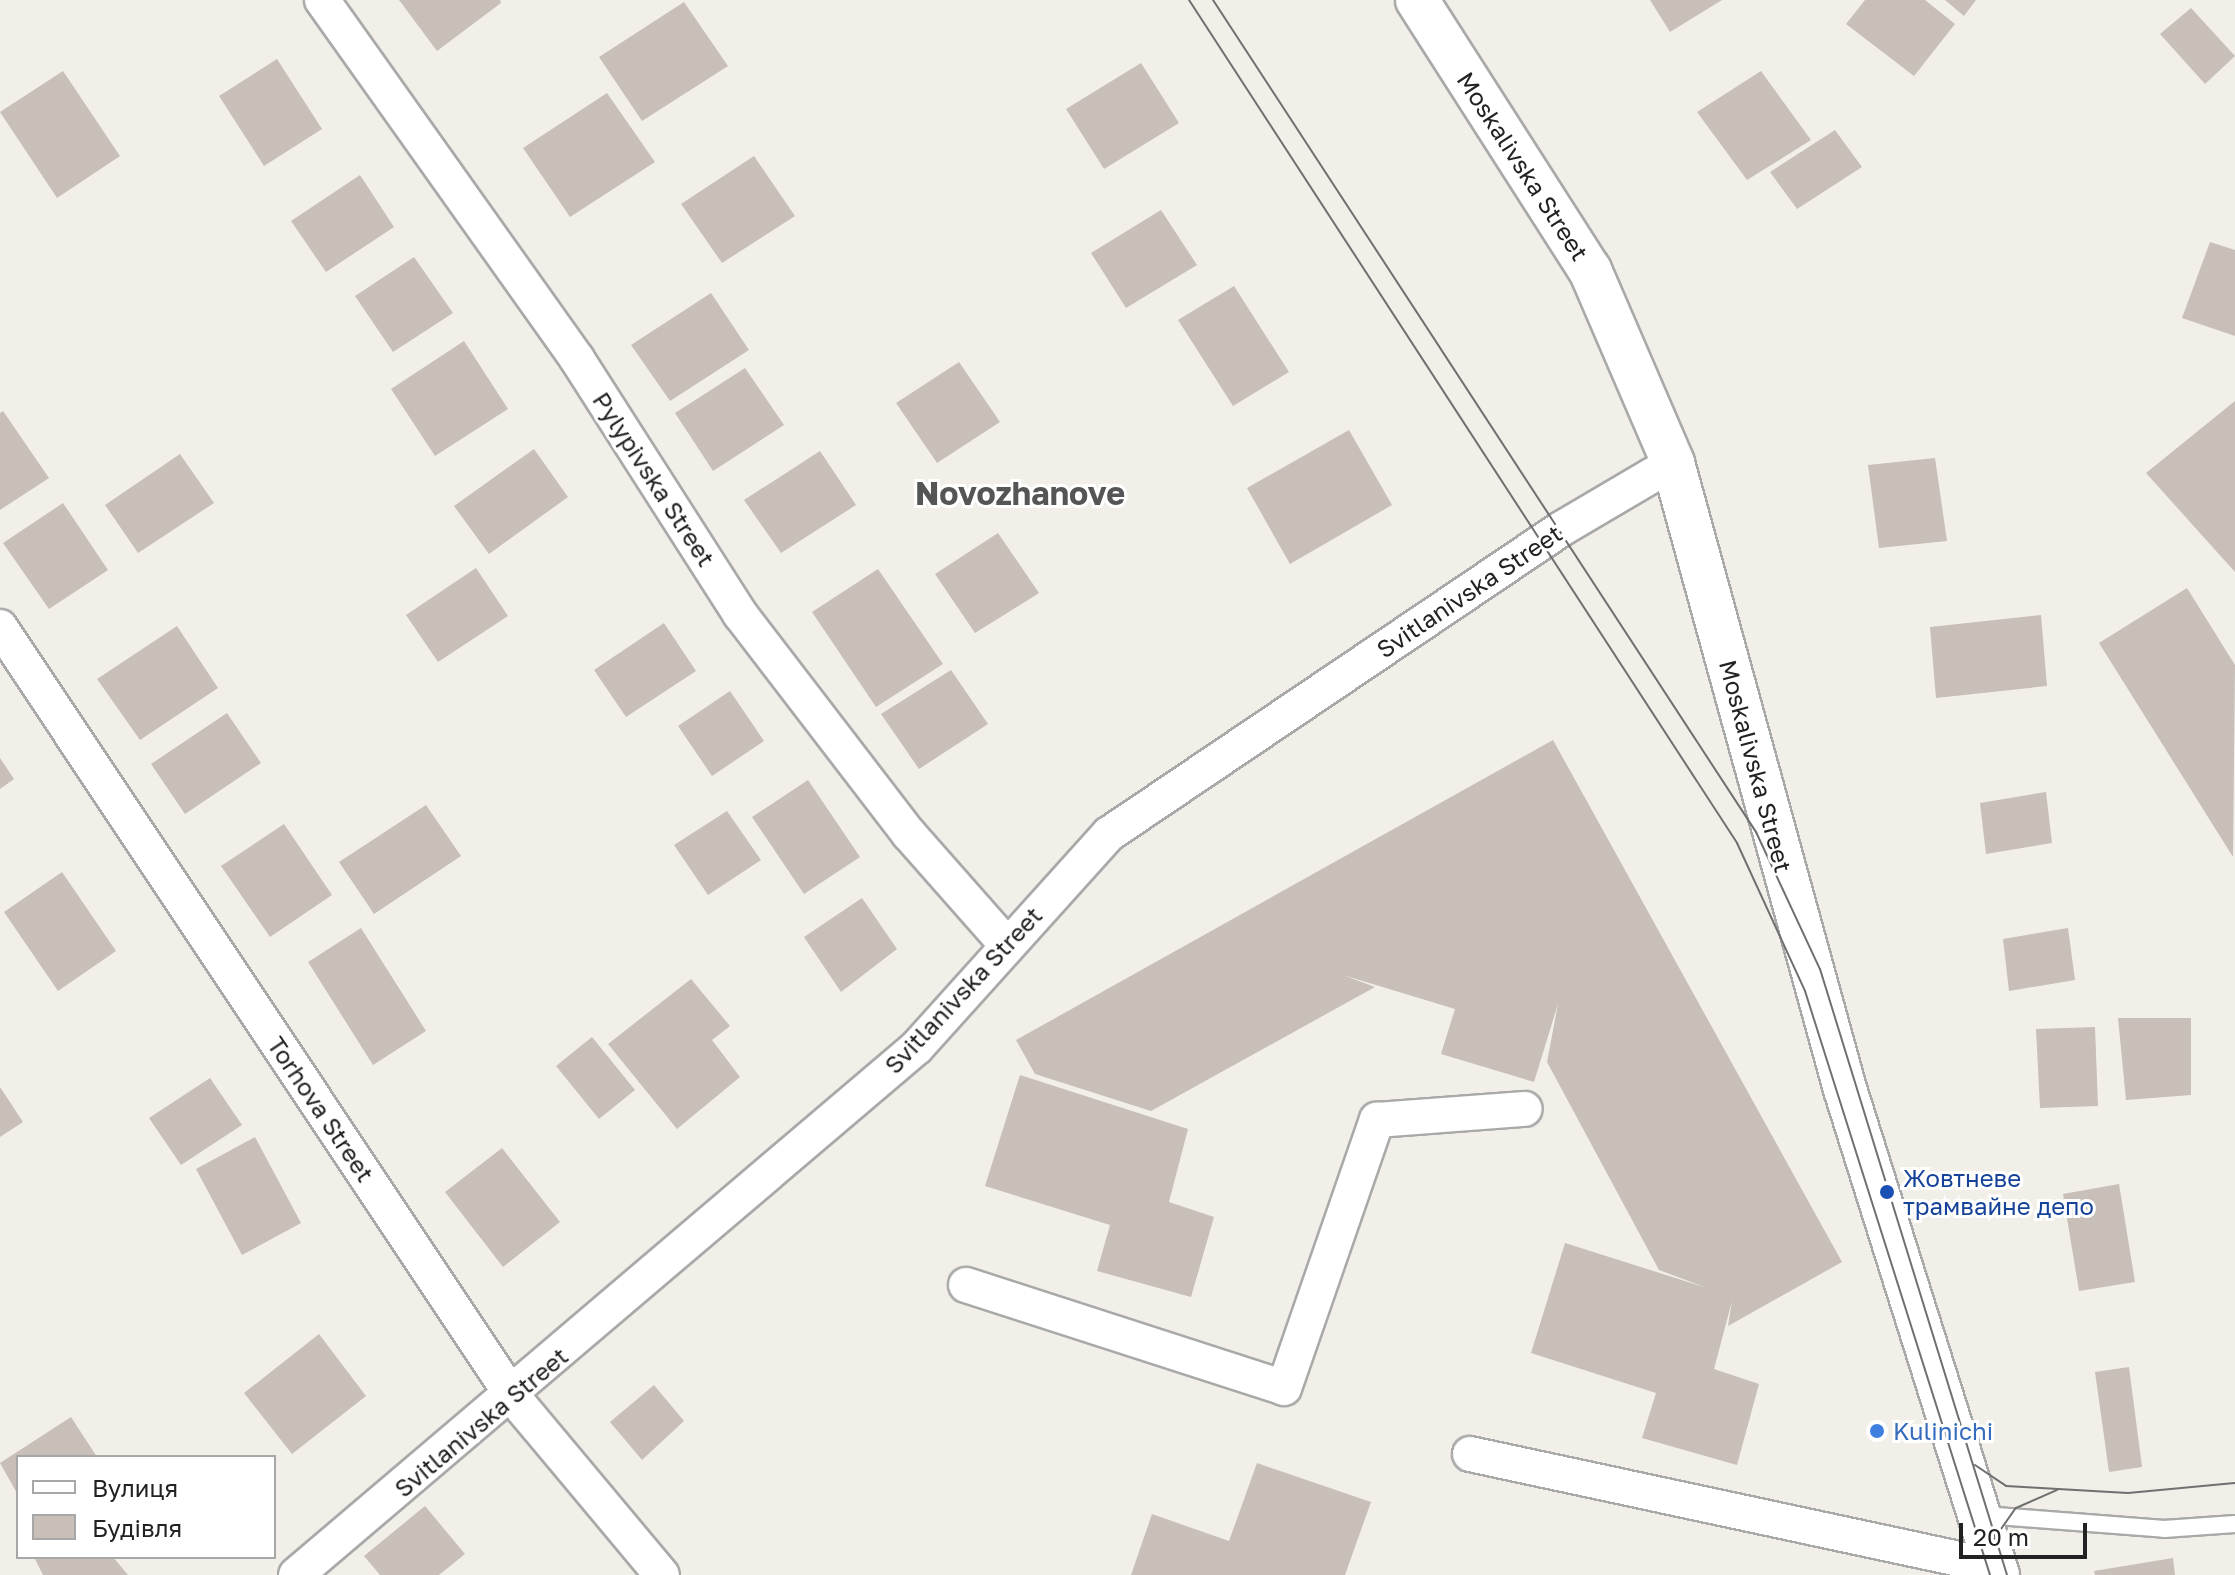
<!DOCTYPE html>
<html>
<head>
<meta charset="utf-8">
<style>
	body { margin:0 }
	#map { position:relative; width:2235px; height:1575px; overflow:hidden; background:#f2efe9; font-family:"Golos Text",sans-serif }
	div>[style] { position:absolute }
	.building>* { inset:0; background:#c7bfb8 }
	.roads { filter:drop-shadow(2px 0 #a9a9a9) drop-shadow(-2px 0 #a9a9a9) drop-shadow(0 2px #a9a9a9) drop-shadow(0 -2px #a9a9a9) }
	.service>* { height:16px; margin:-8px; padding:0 8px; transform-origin:8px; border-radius:8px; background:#fff }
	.minor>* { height:34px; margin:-17px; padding:0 17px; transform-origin:17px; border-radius:17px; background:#fff }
	.tertiary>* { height:42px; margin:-21px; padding:0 21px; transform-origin:21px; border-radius:21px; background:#fff }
	.tram>* { height:2px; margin:-1px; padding:0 1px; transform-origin:1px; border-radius:1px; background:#707070 }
	.dots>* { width:22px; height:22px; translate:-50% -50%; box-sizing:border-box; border:4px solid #fff; border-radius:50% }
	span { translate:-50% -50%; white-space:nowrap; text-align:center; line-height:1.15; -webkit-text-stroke:6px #fff; paint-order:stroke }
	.street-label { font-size:24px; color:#222 }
	.transit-label { font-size:24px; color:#164399 }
	.left { translate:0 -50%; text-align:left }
	.shop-label { font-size:24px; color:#366cbe }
	.district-label { font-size:32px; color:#555; font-weight:700 }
	.legend { position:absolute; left:16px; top:1455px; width:260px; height:104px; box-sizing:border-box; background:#fff; border:2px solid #a7a7a7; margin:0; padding:10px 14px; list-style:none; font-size:24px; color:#222 }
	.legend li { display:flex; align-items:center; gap:16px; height:40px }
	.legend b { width:40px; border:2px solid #a7a7a7 }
	.scale { position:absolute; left:1959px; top:1523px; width:128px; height:36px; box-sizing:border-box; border:4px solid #222; border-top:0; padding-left:10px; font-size:24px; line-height:28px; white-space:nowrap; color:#222; -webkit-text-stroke:6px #fff; paint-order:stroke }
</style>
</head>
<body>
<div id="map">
	<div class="building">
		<div style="clip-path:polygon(399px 0,500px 0,501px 3px,437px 51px)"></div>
		<div style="clip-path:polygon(1650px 0,1722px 0,1670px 32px)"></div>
		<div style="clip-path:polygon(1865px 0,1925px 0,1955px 24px,1914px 76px,1846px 24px)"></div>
		<div style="clip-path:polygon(1945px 0,1976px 0,1964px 16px)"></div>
		<div style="clip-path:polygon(684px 2px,728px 66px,642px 121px,599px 57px)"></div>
		<div style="clip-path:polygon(2191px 8px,2235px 56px,2205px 84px,2160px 34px)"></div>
		<div style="clip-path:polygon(277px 59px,322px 129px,264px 166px,219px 96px)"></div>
		<div style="clip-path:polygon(1141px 63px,1179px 123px,1104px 169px,1066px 109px)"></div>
		<div style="clip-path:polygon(63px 71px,120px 156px,57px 198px,0 112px)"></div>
		<div style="clip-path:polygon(1761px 71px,1811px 140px,1747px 180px,1697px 112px)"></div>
		<div style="clip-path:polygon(607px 93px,655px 162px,570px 217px,523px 148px)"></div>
		<div style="clip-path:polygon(1835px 130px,1862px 167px,1797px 209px,1770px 172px)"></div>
		<div style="clip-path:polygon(754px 156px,795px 216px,722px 263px,681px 204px)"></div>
		<div style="clip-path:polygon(360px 175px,394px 227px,326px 272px,291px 221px)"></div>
		<div style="clip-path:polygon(1161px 210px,1197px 265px,1126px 308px,1091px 253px)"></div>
		<div style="clip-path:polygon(2210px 242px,2235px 250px,2235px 336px,2182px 318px)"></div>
		<div style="clip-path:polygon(414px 257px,453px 313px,393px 352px,355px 296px)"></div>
		<div style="clip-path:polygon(1234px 286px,1289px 372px,1233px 406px,1178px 320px)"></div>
		<div style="clip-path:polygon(711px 293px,749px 350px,670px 401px,631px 345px)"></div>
		<div style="clip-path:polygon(464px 341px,508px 409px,435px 456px,391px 389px)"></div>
		<div style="clip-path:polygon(959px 362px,1000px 422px,937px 463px,896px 403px)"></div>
		<div style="clip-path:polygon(745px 368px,784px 425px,713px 471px,675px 413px)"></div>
		<div style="clip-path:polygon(2235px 401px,2235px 572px,2146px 473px)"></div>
		<div style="clip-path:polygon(3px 411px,49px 478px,0 510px,0 413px)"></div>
		<div style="clip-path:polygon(1349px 430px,1392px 505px,1290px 564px,1247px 488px)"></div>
		<div style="clip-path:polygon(534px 449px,568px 497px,489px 554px,454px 506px)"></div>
		<div style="clip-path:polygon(820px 451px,856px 505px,781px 553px,744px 500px)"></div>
		<div style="clip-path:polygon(180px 454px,214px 503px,138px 553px,105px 505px)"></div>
		<div style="clip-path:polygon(1935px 458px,1947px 541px,1879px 548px,1868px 465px)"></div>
		<div style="clip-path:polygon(63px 503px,108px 570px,49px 609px,3px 543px)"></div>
		<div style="clip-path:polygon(998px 533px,1039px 593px,975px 633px,935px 574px)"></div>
		<div style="clip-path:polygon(476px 568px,508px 616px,438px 662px,406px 615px)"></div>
		<div style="clip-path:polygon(878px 569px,943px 664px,876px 707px,812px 612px)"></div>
		<div style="clip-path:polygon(2187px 588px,2235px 665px,2233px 857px,2099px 643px)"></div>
		<div style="clip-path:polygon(2041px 615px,2047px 686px,1936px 698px,1930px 627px)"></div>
		<div style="clip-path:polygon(664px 623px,696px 671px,626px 717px,594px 670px)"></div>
		<div style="clip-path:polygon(177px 626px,218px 688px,140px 740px,97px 679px)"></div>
		<div style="clip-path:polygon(951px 670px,988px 724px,919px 769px,881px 714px)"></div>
		<div style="clip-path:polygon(730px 691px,764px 741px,712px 776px,678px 726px)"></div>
		<div style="clip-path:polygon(227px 713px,261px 763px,185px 814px,151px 764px)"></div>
		<div style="clip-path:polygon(1553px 740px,1842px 1262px,1728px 1326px,1732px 1301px,1714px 1369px,1759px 1384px,1737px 1465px,1642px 1438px,1656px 1393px,1531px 1353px,1565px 1243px,1707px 1288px,1659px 1270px,1547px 1062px,1558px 1004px,1534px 1082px,1441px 1054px,1455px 1009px,1343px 975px,1375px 987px,1151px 1111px,1035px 1074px,1016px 1040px)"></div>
		<div style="clip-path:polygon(0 758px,14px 779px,0 789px)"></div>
		<div style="clip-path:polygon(808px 780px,860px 857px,804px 894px,752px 817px)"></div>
		<div style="clip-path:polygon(2046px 792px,2052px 843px,1986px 854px,1980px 803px)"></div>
		<div style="clip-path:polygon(426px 805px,461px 856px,374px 914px,339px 862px)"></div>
		<div style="clip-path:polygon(727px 811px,761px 860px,708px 895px,674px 845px)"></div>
		<div style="clip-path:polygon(284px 824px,332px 895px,270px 937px,221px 866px)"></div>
		<div style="clip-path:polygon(62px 872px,116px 951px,58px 991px,4px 912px)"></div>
		<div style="clip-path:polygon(862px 898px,897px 949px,841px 992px,804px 937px)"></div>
		<div style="clip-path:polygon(361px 928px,426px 1031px,373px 1065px,308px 962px)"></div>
		<div style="clip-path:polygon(2068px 928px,2075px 980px,2009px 991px,2003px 939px)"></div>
		<div style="clip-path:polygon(691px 979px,730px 1026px,712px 1040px,740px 1077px,677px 1129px,608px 1044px)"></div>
		<div style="clip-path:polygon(2118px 1018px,2191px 1018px,2191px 1095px,2126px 1100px)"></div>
		<div style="clip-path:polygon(2095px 1027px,2098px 1106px,2040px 1108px,2036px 1029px)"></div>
		<div style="clip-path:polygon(592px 1037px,635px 1090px,599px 1119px,556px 1066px)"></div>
		<div style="clip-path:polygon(1020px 1075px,1188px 1129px,1169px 1202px,1214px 1217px,1191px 1297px,1097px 1271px,1110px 1225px,985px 1186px)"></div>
		<div style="clip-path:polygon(210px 1078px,242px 1125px,181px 1165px,149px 1118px)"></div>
		<div style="clip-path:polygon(0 1087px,23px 1122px,0 1137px)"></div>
		<div style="clip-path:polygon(255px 1137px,301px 1223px,242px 1255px,196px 1169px)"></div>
		<div style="clip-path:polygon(502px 1148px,560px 1222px,503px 1267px,445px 1192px)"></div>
		<div style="clip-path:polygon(2119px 1184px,2135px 1282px,2079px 1291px,2063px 1194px)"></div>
		<div style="clip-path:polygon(319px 1334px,366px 1396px,292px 1454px,244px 1393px)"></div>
		<div style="clip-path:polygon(2129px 1367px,2142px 1467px,2109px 1472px,2095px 1372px)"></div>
		<div style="clip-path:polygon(654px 1385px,684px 1421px,642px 1460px,610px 1422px)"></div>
		<div style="clip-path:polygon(71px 1417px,97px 1457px,18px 1457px,18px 1495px,0 1463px)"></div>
		<div style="clip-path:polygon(1257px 1463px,1371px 1502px,1345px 1575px,1131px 1575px,1152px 1514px,1229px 1541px)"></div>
		<div style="clip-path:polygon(425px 1506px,465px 1554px,439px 1575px,380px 1575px,364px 1556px)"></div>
		<div style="clip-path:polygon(34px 1557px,113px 1557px,128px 1575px,43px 1575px)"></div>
		<div style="clip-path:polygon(2173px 1558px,2175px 1575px,2095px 1575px,2094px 1571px)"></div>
	</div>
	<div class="roads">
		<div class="service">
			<div style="left:1984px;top:1515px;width:181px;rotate:4.4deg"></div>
			<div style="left:2164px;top:1529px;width:71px;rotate:-4deg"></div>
		</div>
		<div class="minor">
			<div style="left:322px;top:0;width:440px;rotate:54.6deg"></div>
			<div style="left:577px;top:359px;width:303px;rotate:57.4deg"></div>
			<div style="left:740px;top:614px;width:277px;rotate:52.5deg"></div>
			<div style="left:909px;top:834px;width:147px;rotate:48.6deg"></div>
			<div style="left:0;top:627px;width:925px;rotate:56.33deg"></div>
			<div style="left:513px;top:1397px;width:232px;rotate:50.1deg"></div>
			<div style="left:966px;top:1285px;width:334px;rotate:17.9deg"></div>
			<div style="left:1284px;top:1388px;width:284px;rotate:-70.9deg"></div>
			<div style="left:1377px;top:1120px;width:148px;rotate:-4.3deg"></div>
			<div style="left:1470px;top:1454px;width:529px;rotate:12.12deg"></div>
			<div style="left:296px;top:1575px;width:815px;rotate:-40.37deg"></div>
			<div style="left:917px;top:1047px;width:287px;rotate:-48deg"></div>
			<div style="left:1109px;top:834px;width:545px;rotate:-34.01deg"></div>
			<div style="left:1561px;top:529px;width:130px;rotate:-30.5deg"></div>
		</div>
		<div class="tertiary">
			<div style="left:1417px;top:0;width:321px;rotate:57.4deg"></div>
			<div style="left:1590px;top:270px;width:210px;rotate:66.7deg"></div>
			<div style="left:1673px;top:463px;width:649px;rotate:74.64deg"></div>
			<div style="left:1845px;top:1089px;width:510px;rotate:72.53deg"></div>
		</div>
	</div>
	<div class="tram">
		<div style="left:1189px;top:0;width:1005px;rotate:56.97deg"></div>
		<div style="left:1737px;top:843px;width:163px;rotate:65.3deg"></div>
		<div style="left:1805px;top:991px;width:613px;rotate:72.42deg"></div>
		<div style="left:1213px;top:0;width:994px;rotate:56.87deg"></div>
		<div style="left:1756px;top:832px;width:151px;rotate:65deg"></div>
		<div style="left:1820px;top:969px;width:634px;rotate:72.85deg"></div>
		<div style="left:1975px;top:1465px;width:37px;rotate:34deg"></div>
		<div style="left:2006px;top:1486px;width:122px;rotate:3.3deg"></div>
		<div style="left:2128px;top:1493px;width:107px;rotate:-5.3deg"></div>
		<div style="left:1994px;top:1539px;width:38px;rotate:-55deg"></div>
		<div style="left:2016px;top:1508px;width:45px;rotate:-23.7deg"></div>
	</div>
	<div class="dots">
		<div style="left:1887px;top:1192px;background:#1a4fb4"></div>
		<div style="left:1877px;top:1431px;background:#3f7fe0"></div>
	</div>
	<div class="street-label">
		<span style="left:1523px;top:166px;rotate:57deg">Moskalivska Street</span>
		<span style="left:654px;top:479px;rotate:57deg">Pylypivska Street</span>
		<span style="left:1469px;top:591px;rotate:-34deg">Svitlanivska Street</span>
		<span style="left:1756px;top:766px;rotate:75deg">Moskalivska Street</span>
		<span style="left:963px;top:990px;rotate:-47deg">Svitlanivska Street</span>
		<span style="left:321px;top:1109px;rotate:56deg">Torhova Street</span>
		<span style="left:481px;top:1422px;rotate:-40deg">Svitlanivska Street</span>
	</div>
	<div class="transit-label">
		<span class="left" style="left:1903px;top:1192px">Жовтневе<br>трамвайне депо</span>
	</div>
	<div class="shop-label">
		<span class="left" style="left:1893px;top:1431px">Kulinichi</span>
	</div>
	<div class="district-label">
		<span style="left:1020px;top:493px">Novozhanove</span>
	</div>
	<ul class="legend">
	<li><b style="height:10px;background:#fff"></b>Вулиця</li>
	<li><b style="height:22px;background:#c7bfb8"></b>Будівля</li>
	</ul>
	<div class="scale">20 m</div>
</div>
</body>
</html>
